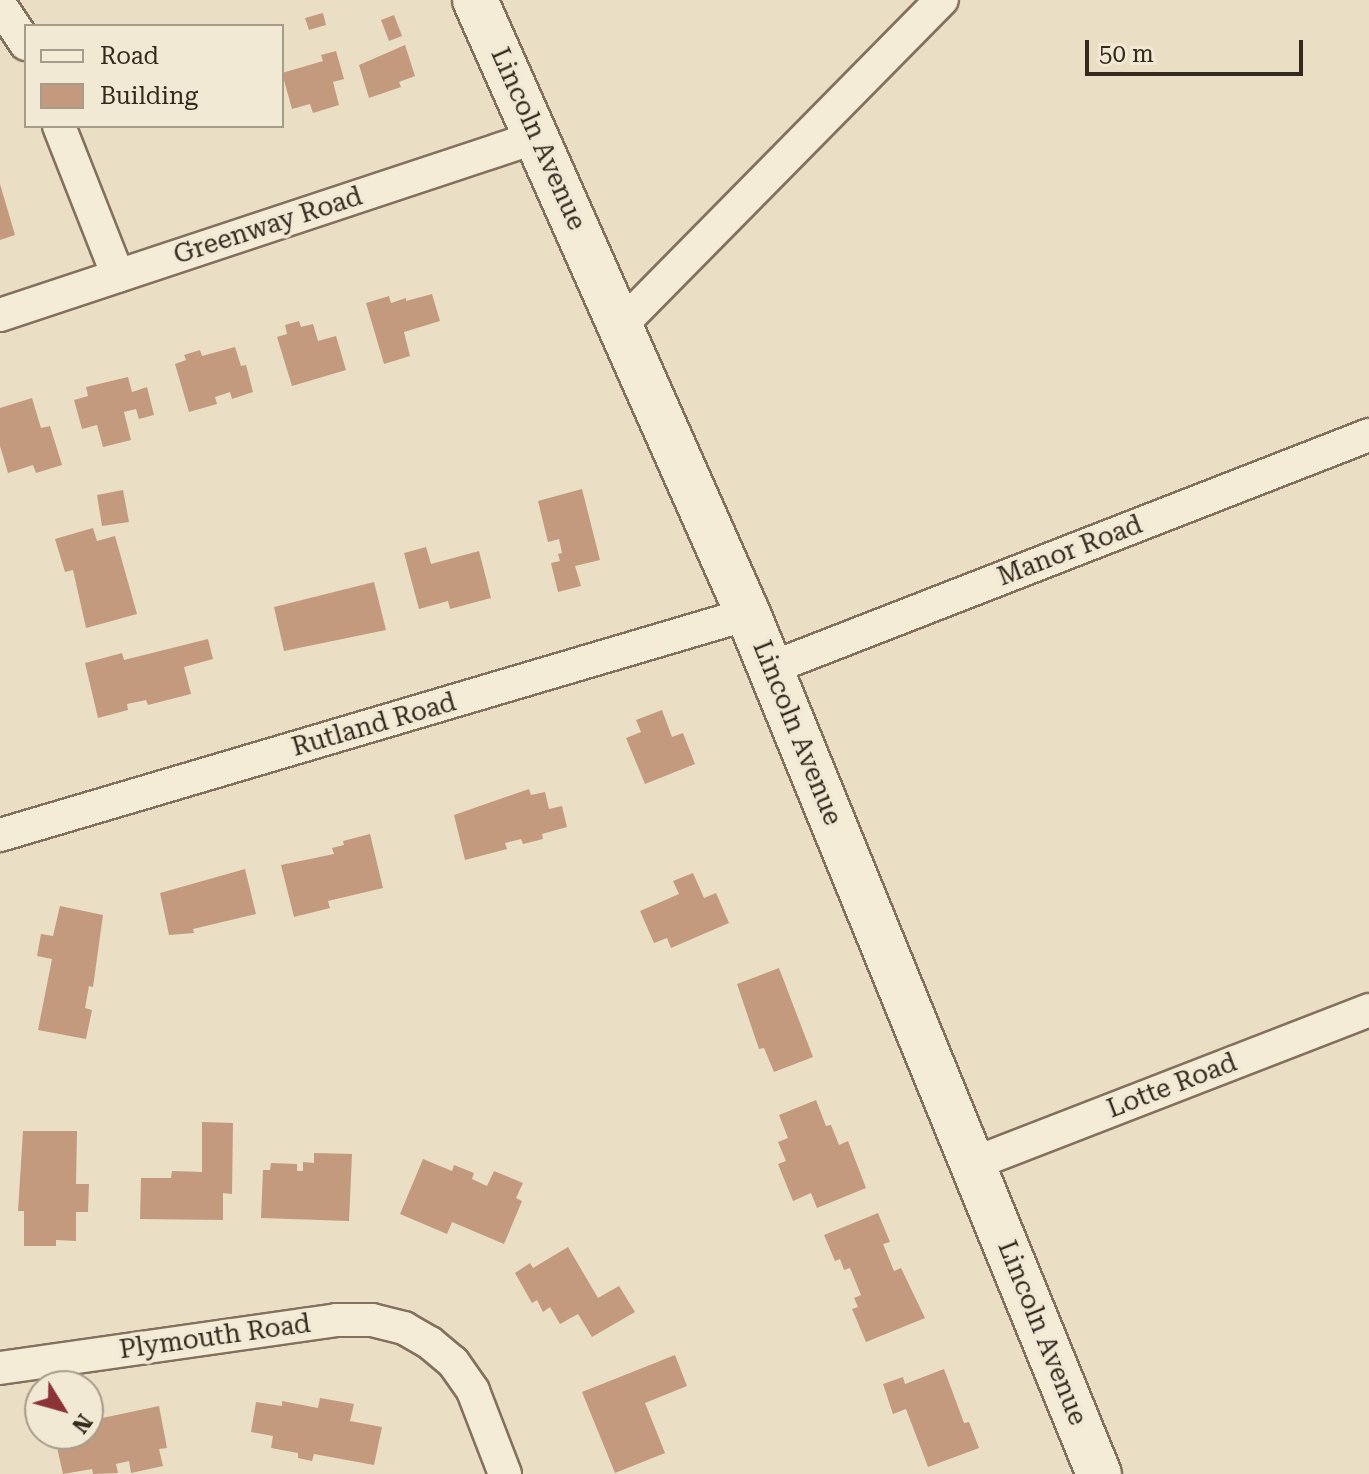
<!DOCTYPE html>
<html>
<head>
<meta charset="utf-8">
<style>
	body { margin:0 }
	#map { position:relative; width:1369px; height:1474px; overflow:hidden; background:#eadec5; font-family:"Roboto Serif",serif }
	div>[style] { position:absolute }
	.building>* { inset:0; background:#c49a7f }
	.roads { filter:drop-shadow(2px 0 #83705d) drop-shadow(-2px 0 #83705d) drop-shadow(0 2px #83705d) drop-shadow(0 -2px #83705d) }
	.minor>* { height:32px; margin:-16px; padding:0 16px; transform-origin:16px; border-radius:16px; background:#f5ecd8 }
	.secondary>* { height:44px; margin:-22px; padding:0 22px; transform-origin:22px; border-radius:22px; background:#f5ecd8 }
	span { translate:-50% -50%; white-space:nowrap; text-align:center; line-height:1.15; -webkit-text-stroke:7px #f2e9d4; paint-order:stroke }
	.street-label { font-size:26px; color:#34291f }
	.legend { position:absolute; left:24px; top:24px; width:260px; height:104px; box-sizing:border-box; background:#f2e9d4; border:2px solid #a69c8c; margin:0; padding:10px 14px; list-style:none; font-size:24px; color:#34291f }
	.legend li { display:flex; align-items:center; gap:16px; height:40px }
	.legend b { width:40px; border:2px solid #a69c8c }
	.north { position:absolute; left:24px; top:1370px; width:80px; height:80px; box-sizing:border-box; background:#f2e9d4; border:2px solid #a69c8c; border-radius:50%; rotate:127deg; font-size:22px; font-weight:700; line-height:32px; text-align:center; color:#34291f }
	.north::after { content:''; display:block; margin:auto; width:28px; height:36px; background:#8c3336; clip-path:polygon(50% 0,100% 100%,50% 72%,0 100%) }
	.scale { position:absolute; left:1085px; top:40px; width:218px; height:36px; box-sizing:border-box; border:4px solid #34291f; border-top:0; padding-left:10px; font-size:24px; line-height:28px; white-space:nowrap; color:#34291f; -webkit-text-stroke:6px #f2e9d4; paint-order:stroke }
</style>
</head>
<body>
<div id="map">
	<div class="building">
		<div style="clip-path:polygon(323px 13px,326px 25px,309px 30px,305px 18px)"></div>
		<div style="clip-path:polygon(394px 15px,402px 36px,389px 41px,381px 20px)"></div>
		<div style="clip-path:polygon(405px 45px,415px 76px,399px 82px,401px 87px,369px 98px,359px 65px)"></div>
		<div style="clip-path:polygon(336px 51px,344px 79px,333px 82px,339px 105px,313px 113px,310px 104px,292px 109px,282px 73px,323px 61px,321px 55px)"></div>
		<div style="clip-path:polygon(0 184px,15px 235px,0 240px)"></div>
		<div style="clip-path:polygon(432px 294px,440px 321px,404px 332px,410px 356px,384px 364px,366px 303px,389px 296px,391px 303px,406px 298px,406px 301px)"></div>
		<div style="clip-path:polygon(299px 321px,301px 327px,313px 324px,318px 341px,336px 336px,346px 370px,292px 386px,277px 337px,287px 334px,285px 325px)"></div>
		<div style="clip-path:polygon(235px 347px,241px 366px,246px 365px,253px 392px,232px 399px,230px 392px,215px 397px,217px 404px,189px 412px,175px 364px,186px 360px,184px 355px,200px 350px,202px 356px)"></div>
		<div style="clip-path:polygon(128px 377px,132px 392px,147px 387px,154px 415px,139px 419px,136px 409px,124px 412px,131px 440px,103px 447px,97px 425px,82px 429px,74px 400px,88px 396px,86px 387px)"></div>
		<div style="clip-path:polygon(32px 398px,41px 428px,50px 426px,62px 465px,36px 473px,33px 465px,8px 473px,0 446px,0 408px)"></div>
		<div style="clip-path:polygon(582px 489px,600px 560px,575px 566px,581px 586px,558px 592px,551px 563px,560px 561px,558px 554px,562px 553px,559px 539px,548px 542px,538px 501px)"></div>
		<div style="clip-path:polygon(123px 490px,129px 522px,102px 526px,97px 495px)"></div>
		<div style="clip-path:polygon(93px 528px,97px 541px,115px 536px,137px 614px,86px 628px,73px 570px,65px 572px,55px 539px)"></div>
		<div style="clip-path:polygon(426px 547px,431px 564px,479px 551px,491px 598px,450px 609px,448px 601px,419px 609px,404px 553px)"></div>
		<div style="clip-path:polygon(374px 582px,386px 630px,284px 651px,274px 607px)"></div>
		<div style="clip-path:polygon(208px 639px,213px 659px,184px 667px,191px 694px,148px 705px,146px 700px,127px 704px,128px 710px,98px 718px,85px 663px,122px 653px,124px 660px)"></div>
		<div style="clip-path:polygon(662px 710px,672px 737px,683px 733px,695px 764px,645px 784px,626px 738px,641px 732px,636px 720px)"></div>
		<div style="clip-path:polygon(529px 789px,531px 795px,545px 792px,549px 809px,562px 806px,567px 827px,542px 834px,543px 839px,523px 844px,521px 839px,505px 843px,507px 849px,465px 860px,454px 815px)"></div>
		<div style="clip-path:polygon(370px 834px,383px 888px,328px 901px,330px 908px,294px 917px,281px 865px,334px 854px,332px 848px,344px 845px,343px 841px)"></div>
		<div style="clip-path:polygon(245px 869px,256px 914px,193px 929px,194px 933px,169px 935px,160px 893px)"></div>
		<div style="clip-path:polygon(693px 873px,704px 898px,716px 893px,729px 923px,671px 948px,667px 938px,654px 943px,640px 911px,679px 894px,673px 881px)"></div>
		<div style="clip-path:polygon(60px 906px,103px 915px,93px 987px,89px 986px,85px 1008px,92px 1010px,86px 1039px,38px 1030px,52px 959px,37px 956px,41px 934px,53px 936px)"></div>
		<div style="clip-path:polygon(779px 968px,813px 1057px,774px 1072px,764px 1048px,759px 1049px,737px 984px)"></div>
		<div style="clip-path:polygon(816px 1100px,826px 1126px,831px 1125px,839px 1145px,848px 1141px,866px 1188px,817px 1208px,811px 1193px,793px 1201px,778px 1164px,786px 1161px,778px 1142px,788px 1138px,779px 1115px)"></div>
		<div style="clip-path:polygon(202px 1122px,233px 1123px,232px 1194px,223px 1193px,223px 1220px,140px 1219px,141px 1178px,171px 1178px,172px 1171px,202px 1172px)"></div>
		<div style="clip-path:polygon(23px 1131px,77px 1131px,76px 1184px,89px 1184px,88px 1212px,76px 1212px,76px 1241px,56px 1240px,56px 1246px,24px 1246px,24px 1211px,18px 1211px)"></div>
		<div style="clip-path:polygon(314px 1153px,352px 1154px,349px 1221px,261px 1218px,263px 1170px,270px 1170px,271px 1163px,297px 1164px,297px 1171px,303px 1171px,303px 1162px,314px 1163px)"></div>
		<div style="clip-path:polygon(423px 1159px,452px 1171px,454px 1165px,474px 1173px,472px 1179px,487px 1186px,494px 1171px,523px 1183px,516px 1198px,522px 1201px,504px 1244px,452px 1222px,447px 1234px,400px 1214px)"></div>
		<div style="clip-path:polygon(878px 1213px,890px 1242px,883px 1244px,894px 1271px,901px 1268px,925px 1318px,866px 1342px,852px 1309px,858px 1307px,854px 1298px,861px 1295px,850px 1268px,844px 1270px,840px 1259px,835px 1261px,824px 1235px)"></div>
		<div style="clip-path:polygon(568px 1247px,598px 1298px,619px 1286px,635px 1312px,592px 1337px,578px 1314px,560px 1324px,550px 1307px,543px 1312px,537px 1300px,532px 1303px,515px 1273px,530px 1263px,533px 1268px)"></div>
		<div style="clip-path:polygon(675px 1355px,687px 1386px,645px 1403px,665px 1453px,615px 1473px,582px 1392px)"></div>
		<div style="clip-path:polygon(944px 1369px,964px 1423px,969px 1422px,979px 1448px,928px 1467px,906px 1409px,893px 1414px,883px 1384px,903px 1377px,905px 1384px)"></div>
		<div style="clip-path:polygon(320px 1398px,354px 1404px,350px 1421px,382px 1427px,374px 1465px,314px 1454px,312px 1461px,298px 1458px,298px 1453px,271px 1448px,273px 1436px,251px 1432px,256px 1402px,282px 1406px,282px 1401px,318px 1408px)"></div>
		<div style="clip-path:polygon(159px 1406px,167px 1448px,159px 1449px,163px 1466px,131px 1473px,129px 1461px,116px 1464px,118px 1473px,93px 1474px,92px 1469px,63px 1474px,54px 1434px,88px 1434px,88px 1421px)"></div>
	</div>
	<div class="roads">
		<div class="minor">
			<div style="left:0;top:5px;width:47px;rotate:56.3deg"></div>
			<div style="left:59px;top:126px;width:161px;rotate:68.5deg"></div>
			<div style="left:0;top:315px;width:566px;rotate:-18.34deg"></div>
			<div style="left:621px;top:325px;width:457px;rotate:-45.4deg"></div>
			<div style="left:771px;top:668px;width:642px;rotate:-21.29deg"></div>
			<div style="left:0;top:835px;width:780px;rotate:-16.46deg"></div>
			<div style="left:975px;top:1163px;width:423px;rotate:-21.2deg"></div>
			<div style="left:0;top:1368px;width:339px;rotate:-8.1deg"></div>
			<div style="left:336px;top:1320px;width:36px"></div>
			<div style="left:372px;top:1320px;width:33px;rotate:14deg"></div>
			<div style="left:404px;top:1328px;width:30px;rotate:30deg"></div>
			<div style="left:430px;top:1343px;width:30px;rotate:40deg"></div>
			<div style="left:453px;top:1362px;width:35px;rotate:55deg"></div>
			<div style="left:473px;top:1391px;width:89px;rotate:68.9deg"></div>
		</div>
		<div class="secondary">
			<div style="left:475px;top:0;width:672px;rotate:66.03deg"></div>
			<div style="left:748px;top:614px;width:929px;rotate:67.8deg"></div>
		</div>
	</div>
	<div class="street-label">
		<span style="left:538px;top:139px;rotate:66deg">Lincoln Avenue</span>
		<span style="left:268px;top:226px;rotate:-18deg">Greenway Road</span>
		<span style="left:1070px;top:551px;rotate:-21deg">Manor Road</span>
		<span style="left:374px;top:725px;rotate:-16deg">Rutland Road</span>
		<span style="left:797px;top:733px;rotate:68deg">Lincoln Avenue</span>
		<span style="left:1172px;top:1086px;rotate:-21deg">Lotte Road</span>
		<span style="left:1042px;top:1333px;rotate:68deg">Lincoln Avenue</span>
		<span style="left:215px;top:1337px;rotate:-8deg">Plymouth Road</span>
	</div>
	<ul class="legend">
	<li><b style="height:10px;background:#f5ecd8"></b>Road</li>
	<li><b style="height:22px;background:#c49a7f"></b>Building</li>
	</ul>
	<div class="north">N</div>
	<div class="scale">50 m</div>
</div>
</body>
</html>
